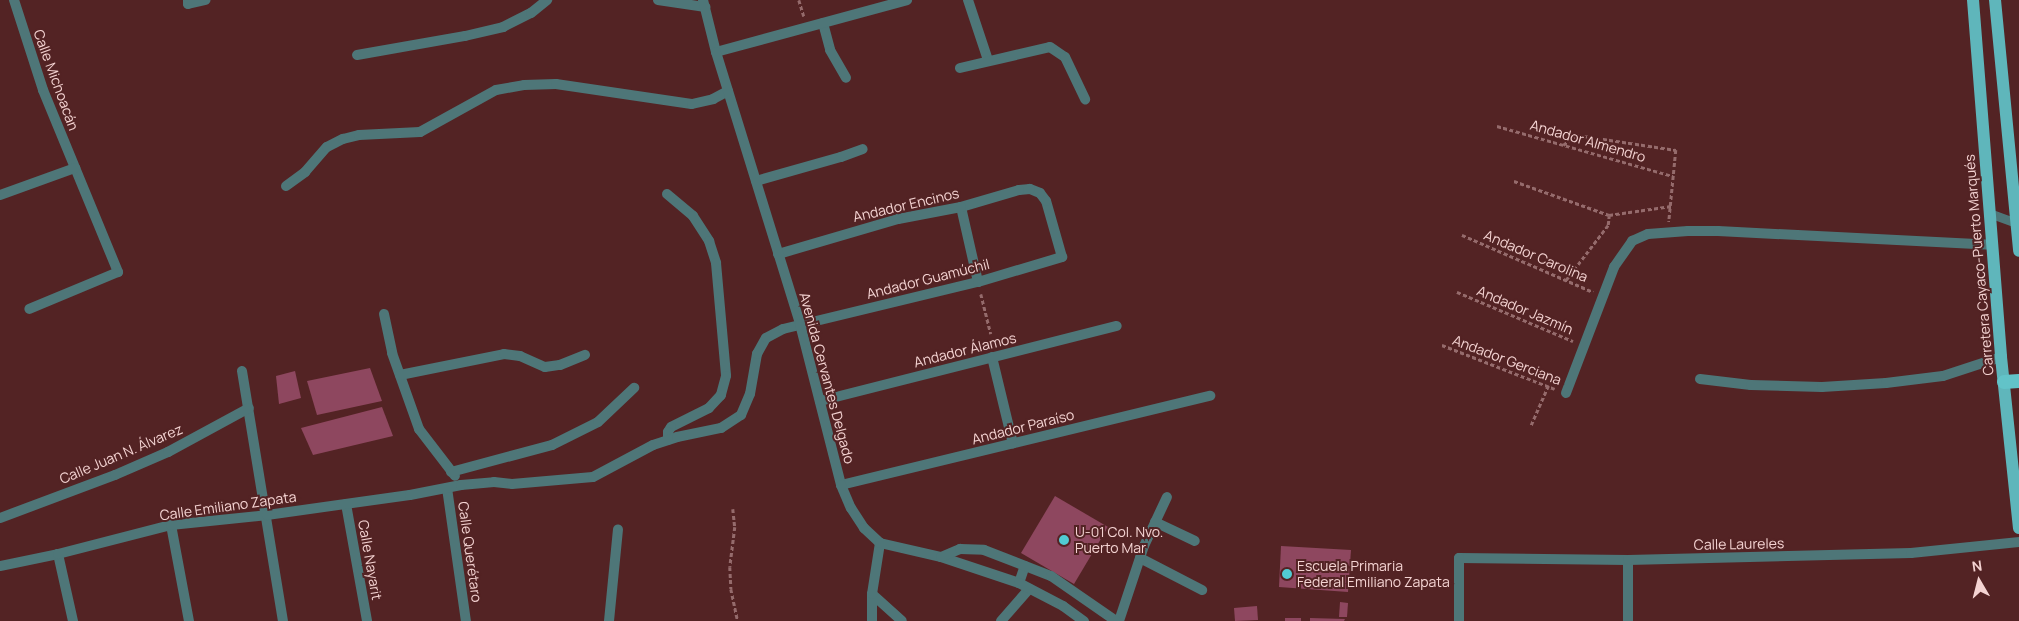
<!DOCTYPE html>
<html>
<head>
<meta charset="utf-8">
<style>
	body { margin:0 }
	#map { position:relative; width:2019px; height:621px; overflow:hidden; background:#532324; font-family:Manrope,sans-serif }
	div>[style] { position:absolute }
	.building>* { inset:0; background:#8e475f }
	.path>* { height:2.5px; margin-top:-1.25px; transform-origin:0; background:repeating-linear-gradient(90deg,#956b6c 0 4px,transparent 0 6.5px) }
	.service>* { height:9px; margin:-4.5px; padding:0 4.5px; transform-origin:4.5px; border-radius:4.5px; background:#4e7678 }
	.pedestrian>* { height:10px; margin:-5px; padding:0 5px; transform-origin:5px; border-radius:5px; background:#4e7678 }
	.minor>* { height:10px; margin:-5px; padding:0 5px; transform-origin:5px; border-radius:5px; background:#4e7678 }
	.tertiary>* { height:10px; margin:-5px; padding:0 5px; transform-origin:5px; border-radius:5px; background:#4e7678 }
	.primary>* { height:12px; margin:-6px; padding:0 6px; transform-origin:6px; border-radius:6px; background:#5fb6bb }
	.trunk>* { height:14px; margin:-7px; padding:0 7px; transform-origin:7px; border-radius:7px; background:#62c3c8 }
	.dots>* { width:14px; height:14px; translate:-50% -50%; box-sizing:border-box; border:2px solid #532324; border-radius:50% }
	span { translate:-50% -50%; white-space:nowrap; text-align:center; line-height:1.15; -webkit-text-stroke:4px #532324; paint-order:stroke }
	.street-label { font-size:14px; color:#f4d3d2 }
	.poi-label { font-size:14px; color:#f4d3d2 }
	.left { translate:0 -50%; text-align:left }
	.north { position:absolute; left:1954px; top:556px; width:50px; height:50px; -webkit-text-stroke:4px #532324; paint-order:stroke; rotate:352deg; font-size:14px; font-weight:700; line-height:20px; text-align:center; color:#f4d3d2 }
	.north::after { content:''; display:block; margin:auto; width:18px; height:22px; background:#f4d3d2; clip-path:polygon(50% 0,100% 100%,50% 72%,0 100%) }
</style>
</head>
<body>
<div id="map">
	<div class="building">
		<div style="clip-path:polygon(370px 368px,382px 401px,317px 415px,307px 381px)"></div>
		<div style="clip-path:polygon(295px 371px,301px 398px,279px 404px,276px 376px)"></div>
		<div style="clip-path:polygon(382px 407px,393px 436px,313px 455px,301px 428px)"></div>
		<div style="clip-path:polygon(1055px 496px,1108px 527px,1074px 584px,1021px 553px)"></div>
		<div style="clip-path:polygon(1281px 546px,1351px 550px,1348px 592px,1279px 587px)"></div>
		<div style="clip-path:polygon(1340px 602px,1348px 603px,1347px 617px,1339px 617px)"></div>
		<div style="clip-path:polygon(1257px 606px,1258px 620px,1235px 621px,1234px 608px)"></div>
		<div style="clip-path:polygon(1285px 618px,1301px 618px,1301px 621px,1285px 621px)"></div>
		<div style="clip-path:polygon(1310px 618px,1345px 619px,1344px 621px,1310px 621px)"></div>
	</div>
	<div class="path">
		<div style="left:799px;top:0;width:17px;rotate:73deg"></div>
		<div style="left:1497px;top:126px;width:183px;rotate:15.9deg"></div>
		<div style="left:1563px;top:145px;width:17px;rotate:-36deg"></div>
		<div style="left:1577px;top:135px;width:100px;rotate:8.6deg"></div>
		<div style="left:1676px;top:150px;width:72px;rotate:95.6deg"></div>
		<div style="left:1514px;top:181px;width:101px;rotate:19.7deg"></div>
		<div style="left:1609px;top:215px;width:63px;rotate:-8.3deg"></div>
		<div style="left:1462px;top:235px;width:143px;rotate:23.5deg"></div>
		<div style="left:1566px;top:280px;width:69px;rotate:-52.6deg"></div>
		<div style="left:1608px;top:225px;width:9px;rotate:-84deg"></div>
		<div style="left:1457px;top:292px;width:126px;rotate:22.9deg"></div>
		<div style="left:981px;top:294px;width:41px;rotate:76deg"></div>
		<div style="left:1442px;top:345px;width:121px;rotate:21.3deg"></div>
		<div style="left:1531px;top:425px;width:43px;rotate:-66.4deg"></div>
		<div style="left:733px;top:509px;width:18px;rotate:84deg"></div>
		<div style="left:735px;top:527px;width:40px;rotate:97.1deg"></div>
		<div style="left:730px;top:567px;width:22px;rotate:87deg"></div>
		<div style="left:731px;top:589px;width:33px;rotate:78deg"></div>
	</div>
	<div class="service">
		<div style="left:1989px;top:213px;width:32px;rotate:20deg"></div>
	</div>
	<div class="pedestrian">
		<div style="left:1459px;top:558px;width:169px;rotate:0.7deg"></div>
	</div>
	<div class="minor">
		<div style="left:14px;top:0;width:95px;rotate:72.1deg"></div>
		<div style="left:43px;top:90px;width:197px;rotate:67.6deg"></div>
		<div style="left:118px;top:272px;width:96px;rotate:157.4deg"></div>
		<div style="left:188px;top:0;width:4px;rotate:90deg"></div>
		<div style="left:188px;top:4px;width:18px;rotate:-13deg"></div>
		<div style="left:658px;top:0;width:48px;rotate:8.5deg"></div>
		<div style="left:968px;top:0;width:63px;rotate:71.6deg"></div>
		<div style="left:823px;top:23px;width:28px;rotate:75deg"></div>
		<div style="left:830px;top:50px;width:32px;rotate:60deg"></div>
		<div style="left:716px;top:52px;width:198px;rotate:-15.2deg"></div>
		<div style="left:357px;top:55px;width:110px;rotate:-10deg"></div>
		<div style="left:465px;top:36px;width:39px;rotate:-13deg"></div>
		<div style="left:503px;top:27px;width:31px;rotate:-27deg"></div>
		<div style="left:531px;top:13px;width:21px;rotate:-39deg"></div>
		<div style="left:960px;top:68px;width:92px;rotate:-13.1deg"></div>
		<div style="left:1050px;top:47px;width:18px;rotate:34deg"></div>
		<div style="left:1065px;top:57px;width:47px;rotate:64.5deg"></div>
		<div style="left:756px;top:181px;width:88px;rotate:-15.8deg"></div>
		<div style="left:841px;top:157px;width:23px;rotate:-20deg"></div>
		<div style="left:286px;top:186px;width:24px;rotate:-36deg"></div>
		<div style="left:305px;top:172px;width:33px;rotate:-49deg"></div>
		<div style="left:327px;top:147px;width:18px;rotate:-27deg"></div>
		<div style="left:343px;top:139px;width:16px;rotate:-14deg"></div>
		<div style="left:359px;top:135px;width:61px;rotate:-2.8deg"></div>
		<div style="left:420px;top:132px;width:87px;rotate:-28.9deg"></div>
		<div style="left:496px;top:90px;width:28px;rotate:-10deg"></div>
		<div style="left:524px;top:85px;width:32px;rotate:-2deg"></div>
		<div style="left:556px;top:84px;width:137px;rotate:8.4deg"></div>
		<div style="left:692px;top:104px;width:22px;rotate:-13deg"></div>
		<div style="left:713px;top:99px;width:17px;rotate:-28deg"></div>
		<div style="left:667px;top:194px;width:34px;rotate:40deg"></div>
		<div style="left:693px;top:216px;width:30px;rotate:57deg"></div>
		<div style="left:709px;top:241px;width:23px;rotate:72deg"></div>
		<div style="left:716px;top:263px;width:113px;rotate:84.9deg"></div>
		<div style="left:726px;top:376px;width:20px;rotate:105deg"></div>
		<div style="left:721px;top:395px;width:18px;rotate:133deg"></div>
		<div style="left:709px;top:408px;width:42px;rotate:153.4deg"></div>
		<div style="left:671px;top:427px;width:6px;rotate:121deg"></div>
		<div style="left:668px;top:432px;width:8px;rotate:90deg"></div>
		<div style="left:0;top:195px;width:80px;rotate:-19.8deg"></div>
		<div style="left:961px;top:207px;width:77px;rotate:77.2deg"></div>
		<div style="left:384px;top:314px;width:40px;rotate:78deg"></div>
		<div style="left:392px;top:353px;width:81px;rotate:70.4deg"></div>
		<div style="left:419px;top:429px;width:59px;rotate:52.5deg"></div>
		<div style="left:992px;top:357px;width:89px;rotate:76.4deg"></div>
		<div style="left:242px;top:371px;width:253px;rotate:80.7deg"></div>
		<div style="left:400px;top:375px;width:106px;rotate:-11.4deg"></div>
		<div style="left:504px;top:354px;width:16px;rotate:7deg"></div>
		<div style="left:520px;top:356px;width:27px;rotate:24deg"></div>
		<div style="left:545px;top:367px;width:15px;rotate:-8deg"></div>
		<div style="left:560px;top:365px;width:27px;rotate:-22deg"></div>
		<div style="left:1700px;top:379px;width:51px;rotate:6.7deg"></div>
		<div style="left:1751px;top:385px;width:71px;rotate:1.6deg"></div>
		<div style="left:1822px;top:387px;width:64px;rotate:-3.6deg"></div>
		<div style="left:1886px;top:383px;width:57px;rotate:-7deg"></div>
		<div style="left:1943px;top:376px;width:61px;rotate:-18.1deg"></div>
		<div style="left:1566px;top:393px;width:135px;rotate:-69.1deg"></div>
		<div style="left:1614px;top:267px;width:32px;rotate:-55deg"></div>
		<div style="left:1632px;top:241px;width:17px;rotate:-24deg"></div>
		<div style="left:1648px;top:234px;width:40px;rotate:-4.3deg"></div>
		<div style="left:1688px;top:231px;width:30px"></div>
		<div style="left:1718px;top:231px;width:273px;rotate:2.9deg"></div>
		<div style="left:820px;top:401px;width:306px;rotate:-14.2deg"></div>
		<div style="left:451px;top:472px;width:105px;rotate:-15deg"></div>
		<div style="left:552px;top:445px;width:51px;rotate:-26.6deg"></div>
		<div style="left:598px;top:422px;width:50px;rotate:-43.4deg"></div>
		<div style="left:841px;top:485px;width:380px;rotate:-13.6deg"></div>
		<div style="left:447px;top:488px;width:134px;rotate:81.9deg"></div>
		<div style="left:346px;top:504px;width:119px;rotate:79.8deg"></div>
		<div style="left:0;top:518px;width:123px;rotate:-20.5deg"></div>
		<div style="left:115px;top:475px;width:58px;rotate:-23.5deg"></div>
		<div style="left:168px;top:452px;width:92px;rotate:-28.5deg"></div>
		<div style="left:1155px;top:522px;width:44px;rotate:25.4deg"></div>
		<div style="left:171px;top:525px;width:98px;rotate:79.4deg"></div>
		<div style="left:58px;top:554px;width:69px;rotate:77.4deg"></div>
		<div style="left:1140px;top:558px;width:70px;rotate:27.3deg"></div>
		<div style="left:0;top:566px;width:59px;rotate:-11.7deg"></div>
		<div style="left:58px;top:554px;width:117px;rotate:-14.4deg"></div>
		<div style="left:171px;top:525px;width:97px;rotate:-5.9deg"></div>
		<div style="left:267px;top:515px;width:144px;rotate:-8deg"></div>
		<div style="left:410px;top:495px;width:52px;rotate:-11.1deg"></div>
		<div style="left:461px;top:485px;width:33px;rotate:-5deg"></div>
		<div style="left:494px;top:482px;width:18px;rotate:6deg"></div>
		<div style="left:512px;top:484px;width:81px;rotate:-4.9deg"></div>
		<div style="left:593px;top:477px;width:68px;rotate:-28.1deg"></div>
		<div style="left:653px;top:445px;width:25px;rotate:-18deg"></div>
		<div style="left:677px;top:437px;width:45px;rotate:-11.6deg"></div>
		<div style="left:721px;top:428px;width:24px;rotate:-33deg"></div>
		<div style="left:741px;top:415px;width:23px;rotate:-67deg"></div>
		<div style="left:750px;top:394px;width:41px;rotate:-80.1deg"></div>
		<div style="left:757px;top:354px;width:18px;rotate:-61deg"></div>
		<div style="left:766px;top:338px;width:19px;rotate:-28deg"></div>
		<div style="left:783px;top:329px;width:201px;rotate:-13.6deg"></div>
		<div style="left:978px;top:282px;width:88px;rotate:-16.6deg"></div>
		<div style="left:1062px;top:257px;width:58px;rotate:-105.9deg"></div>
		<div style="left:1046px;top:201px;width:10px;rotate:-127deg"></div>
		<div style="left:1040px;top:193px;width:11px;rotate:-158deg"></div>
		<div style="left:1030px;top:189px;width:11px;rotate:175deg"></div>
		<div style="left:1019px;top:190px;width:60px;rotate:163.7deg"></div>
		<div style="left:961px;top:207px;width:64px;rotate:169.2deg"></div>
		<div style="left:898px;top:219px;width:125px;rotate:163.7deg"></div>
		<div style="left:1019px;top:583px;width:18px;rotate:-71deg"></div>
		<div style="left:872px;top:594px;width:40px;rotate:42deg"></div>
		<div style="left:609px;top:621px;width:92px;rotate:-84.4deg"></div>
		<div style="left:872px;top:621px;width:27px;rotate:-90deg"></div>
		<div style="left:872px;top:594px;width:52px;rotate:-81.1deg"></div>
		<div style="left:1001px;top:621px;width:43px;rotate:-48.8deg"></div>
		<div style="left:1119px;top:621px;width:79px;rotate:-71.6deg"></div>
		<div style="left:1144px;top:546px;width:54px;rotate:-64.9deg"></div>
		<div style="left:1459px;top:621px;width:63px;rotate:-90deg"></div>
		<div style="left:1628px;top:621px;width:61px;rotate:-90deg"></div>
		<div style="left:1628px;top:560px;width:283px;rotate:-1.4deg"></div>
		<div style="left:1911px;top:553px;width:109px;rotate:-5.8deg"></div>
	</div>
	<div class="tertiary">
		<div style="left:703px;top:0;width:54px;rotate:76deg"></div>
		<div style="left:716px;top:52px;width:285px;rotate:72.8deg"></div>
		<div style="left:800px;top:324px;width:166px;rotate:75.7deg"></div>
		<div style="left:841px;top:485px;width:25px;rotate:67deg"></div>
		<div style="left:851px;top:508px;width:24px;rotate:57deg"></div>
		<div style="left:864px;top:528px;width:22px;rotate:43deg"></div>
		<div style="left:880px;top:543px;width:63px;rotate:12.9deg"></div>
		<div style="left:941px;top:557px;width:82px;rotate:18.4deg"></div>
		<div style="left:1019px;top:583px;width:50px;rotate:27.6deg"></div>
		<div style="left:1063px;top:606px;width:26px;rotate:36deg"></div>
		<div style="left:941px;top:557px;width:21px;rotate:-23deg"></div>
		<div style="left:960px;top:549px;width:24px;rotate:2deg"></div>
		<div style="left:984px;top:550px;width:72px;rotate:21.2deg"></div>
		<div style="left:1051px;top:576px;width:79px;rotate:34.7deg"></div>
	</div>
	<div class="primary">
		<div style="left:1973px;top:0;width:358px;rotate:85.5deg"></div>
		<div style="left:2001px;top:357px;width:172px;rotate:84deg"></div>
		<div style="left:1995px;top:0;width:252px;rotate:84.5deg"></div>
	</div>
	<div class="trunk">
		<div style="left:2004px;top:382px;width:15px;rotate:-4deg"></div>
	</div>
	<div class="dots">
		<div style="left:1064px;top:540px;background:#51ccd3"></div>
		<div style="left:1287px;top:574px;background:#51ccd3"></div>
	</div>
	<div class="street-label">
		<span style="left:56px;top:80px;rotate:70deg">Calle Michoacán</span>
		<span style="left:1588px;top:141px;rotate:16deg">Andador Almendro</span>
		<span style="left:906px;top:205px;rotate:-13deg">Andador Encinos</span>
		<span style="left:1536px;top:256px;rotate:23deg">Andador Carolina</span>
		<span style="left:1979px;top:265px;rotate:-95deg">Carretera Cayaco-Puerto Marqués</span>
		<span style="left:928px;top:279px;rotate:-14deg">Andador Guamúchil</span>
		<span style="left:1525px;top:310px;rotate:23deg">Andador Jazmín</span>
		<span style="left:965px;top:350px;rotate:-14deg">Andador Álamos</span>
		<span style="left:1507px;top:360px;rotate:21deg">Andador Gerciana</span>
		<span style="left:827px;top:378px;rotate:75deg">Avenida Cervantes Delgado</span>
		<span style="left:1023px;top:427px;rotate:-14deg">Andador Paraíso</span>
		<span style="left:121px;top:454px;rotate:-23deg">Calle Juan N. Álvarez</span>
		<span style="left:228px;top:506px;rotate:-8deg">Calle Emiliano Zapata</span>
		<span style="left:1739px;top:544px;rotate:-1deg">Calle Laureles</span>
		<span style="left:470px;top:552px;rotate:82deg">Calle Querétaro</span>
		<span style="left:370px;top:560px;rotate:80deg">Calle Nayarit</span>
	</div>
	<div class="poi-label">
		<span class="left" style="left:1075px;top:540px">U-01 Col. Nvo.<br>Puerto Mar</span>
		<span class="left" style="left:1297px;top:574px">Escuela Primaria<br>Federal Emiliano Zapata</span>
	</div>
	<div class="north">N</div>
</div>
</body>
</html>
